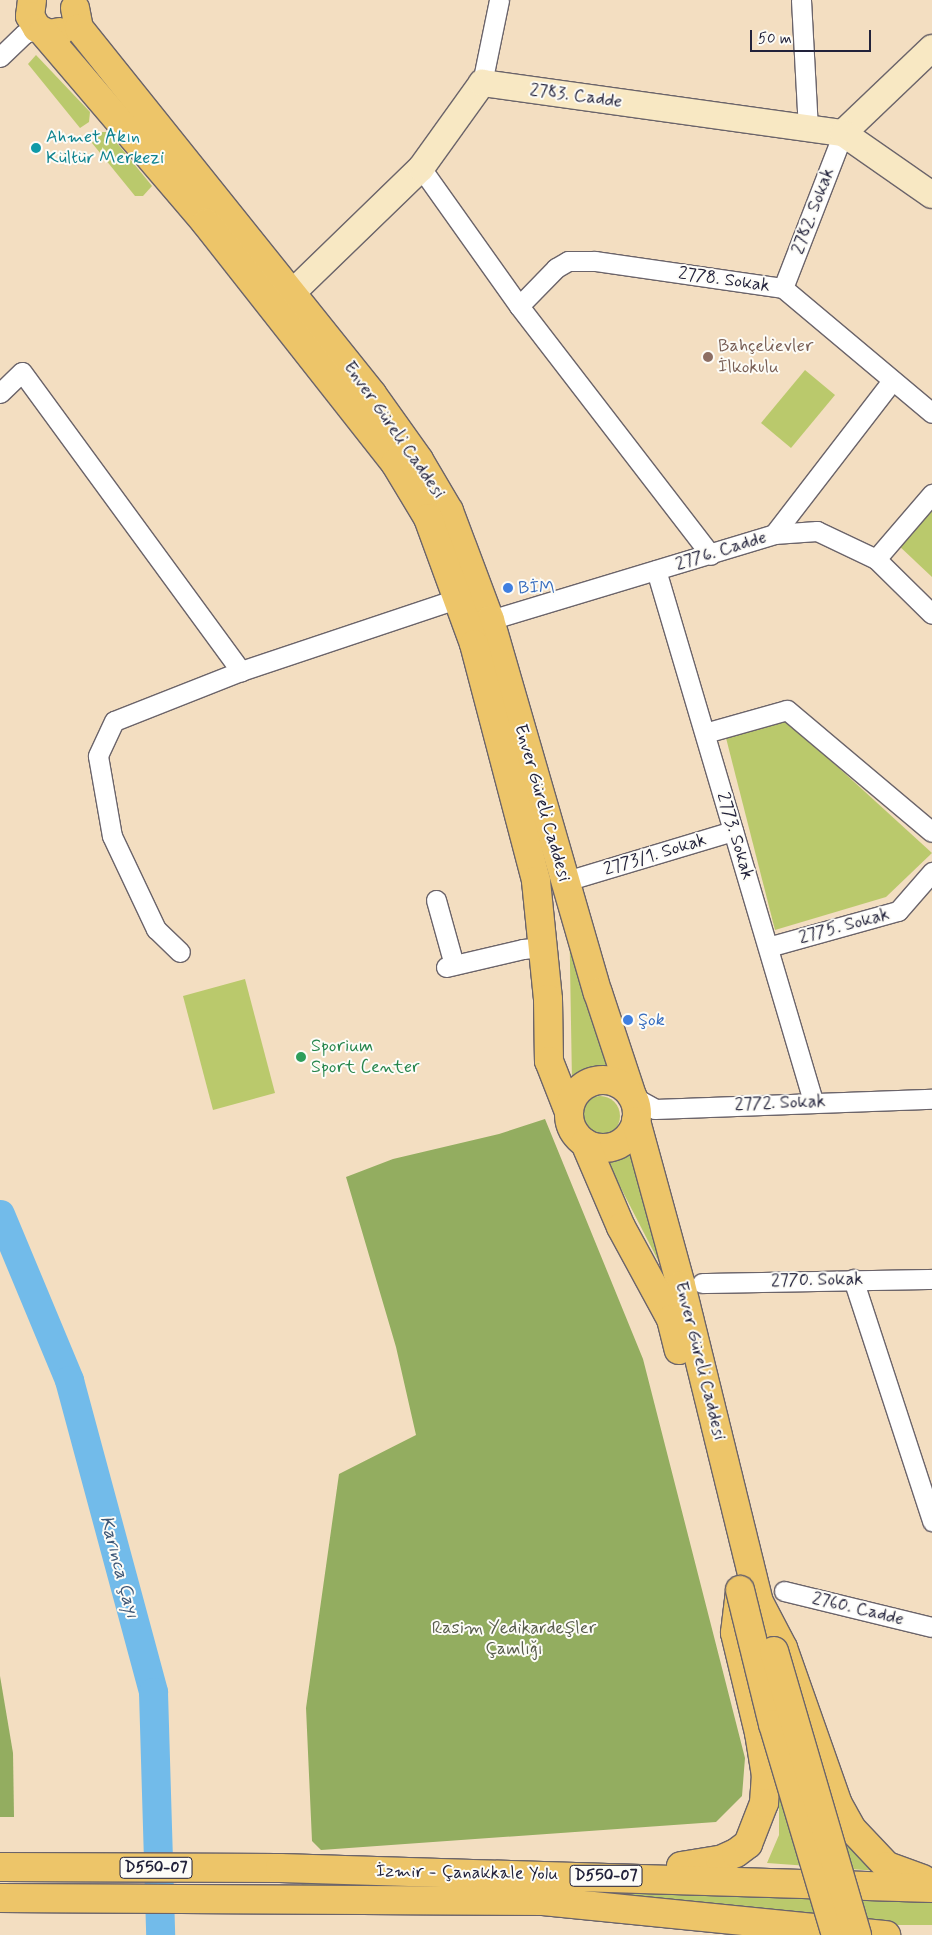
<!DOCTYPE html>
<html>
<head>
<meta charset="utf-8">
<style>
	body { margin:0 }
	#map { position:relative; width:932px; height:1935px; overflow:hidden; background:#f3dec1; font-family:Mynerve,sans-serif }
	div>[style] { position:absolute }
	.green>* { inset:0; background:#bac96c }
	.round { border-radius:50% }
	.forest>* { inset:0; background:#93ad60 }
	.river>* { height:29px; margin:-14.5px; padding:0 14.5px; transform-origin:14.5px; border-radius:14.5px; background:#72bbea }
	.roads { filter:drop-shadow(1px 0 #6b646a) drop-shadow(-1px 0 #6b646a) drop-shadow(0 1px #6b646a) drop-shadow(0 -1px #6b646a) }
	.street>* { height:19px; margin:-9.5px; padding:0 9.5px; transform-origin:9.5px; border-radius:9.5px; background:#fff }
	.secondary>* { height:26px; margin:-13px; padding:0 13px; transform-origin:13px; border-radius:13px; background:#f8e8c3 }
	.primary>* { height:28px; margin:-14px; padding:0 14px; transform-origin:14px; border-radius:14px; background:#edc569 }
	.primary>.ring { margin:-14px; padding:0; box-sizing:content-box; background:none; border:28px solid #edc569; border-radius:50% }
	.highway>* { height:28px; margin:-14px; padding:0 14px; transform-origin:14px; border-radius:14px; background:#edc569 }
	.bridges { filter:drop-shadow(1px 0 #6b646a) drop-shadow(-1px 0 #6b646a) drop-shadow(0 1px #6b646a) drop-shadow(0 -1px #6b646a) }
	.primary-bridge>* { height:28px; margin:-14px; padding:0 14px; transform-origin:14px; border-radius:14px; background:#edc569 }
	.dots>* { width:14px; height:14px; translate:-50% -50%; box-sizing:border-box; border:2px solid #fdfcf7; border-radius:50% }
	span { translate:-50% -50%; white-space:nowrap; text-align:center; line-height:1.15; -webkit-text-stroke:4px #fdfcf7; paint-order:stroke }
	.shield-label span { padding:1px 4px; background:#fdfcf7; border:1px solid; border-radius:4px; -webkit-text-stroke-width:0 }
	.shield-label { font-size:16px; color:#22223b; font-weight:700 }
	.street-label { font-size:18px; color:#22223b }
	.culture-label { font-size:18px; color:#0d838f }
	.left { translate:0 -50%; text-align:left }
	.education-label { font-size:18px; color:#785e54 }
	.shop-label { font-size:18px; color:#366cbe }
	.leisure-label { font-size:18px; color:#27864d }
	.park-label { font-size:18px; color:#575c4c }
	.water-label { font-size:19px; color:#3e5878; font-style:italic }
	.scale { position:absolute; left:750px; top:30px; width:121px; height:22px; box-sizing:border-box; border:2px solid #22223b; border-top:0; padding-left:6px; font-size:15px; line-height:18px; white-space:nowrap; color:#22223b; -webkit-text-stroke:4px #fdfcf7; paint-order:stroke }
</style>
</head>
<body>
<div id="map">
	<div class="green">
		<div style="clip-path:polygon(36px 55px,90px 112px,89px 122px,80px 128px,28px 64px)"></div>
		<div style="clip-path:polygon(99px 132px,108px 132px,152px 186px,143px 196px,135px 196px,92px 143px)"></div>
		<div style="clip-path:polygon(805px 370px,835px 395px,791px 448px,761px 423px)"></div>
		<div style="clip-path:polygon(932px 507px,932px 577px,897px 544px)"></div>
		<div style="clip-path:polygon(783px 717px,932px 853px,886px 897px,775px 930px,725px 734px)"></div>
		<div style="clip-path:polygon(569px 905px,614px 1073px,589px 1071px,572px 1082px)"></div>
		<div style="clip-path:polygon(245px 979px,275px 1093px,213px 1110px,183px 996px)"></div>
		<div class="round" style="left:580px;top:1096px;width:40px;height:40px"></div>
		<div style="clip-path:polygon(640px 1151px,681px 1305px,608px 1163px)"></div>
		<div style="clip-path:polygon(779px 1777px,878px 1871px,767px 1863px,779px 1835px)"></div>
		<div style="clip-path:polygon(304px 1877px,932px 1901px,932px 1925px,857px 1925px,301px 1886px)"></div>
	</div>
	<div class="forest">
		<div style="clip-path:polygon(545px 1119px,643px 1359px,745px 1758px,742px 1796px,716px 1822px,321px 1850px,312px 1841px,306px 1708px,339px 1474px,416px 1435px,396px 1347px,346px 1177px,393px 1159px,499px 1134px)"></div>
		<div style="clip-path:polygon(0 1676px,13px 1753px,14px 1817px,0 1817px)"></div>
	</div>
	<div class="river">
		<div style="left:0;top:1214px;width:180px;rotate:67.4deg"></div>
		<div style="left:69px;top:1380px;width:323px;rotate:74.9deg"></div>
		<div style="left:153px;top:1692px;width:243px;rotate:88.3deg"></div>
	</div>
	<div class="roads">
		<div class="street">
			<div style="left:801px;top:0;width:128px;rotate:86.9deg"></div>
			<div style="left:0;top:57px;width:33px;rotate:-44deg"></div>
			<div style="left:24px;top:34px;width:14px;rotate:-25deg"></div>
			<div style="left:482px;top:83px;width:85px;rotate:-78.4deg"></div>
			<div style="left:421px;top:168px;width:169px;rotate:54.6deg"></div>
			<div style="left:519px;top:306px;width:314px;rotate:52.4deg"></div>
			<div style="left:783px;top:288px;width:166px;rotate:-68.8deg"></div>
			<div style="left:519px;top:306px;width:53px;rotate:-45.8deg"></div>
			<div style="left:556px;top:268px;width:14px;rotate:-30deg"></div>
			<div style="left:568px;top:261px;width:27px"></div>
			<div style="left:595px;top:261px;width:190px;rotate:8.2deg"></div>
			<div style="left:783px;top:288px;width:194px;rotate:40deg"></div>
			<div style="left:0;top:393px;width:30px;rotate:-44deg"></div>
			<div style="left:22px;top:372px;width:371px;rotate:53.8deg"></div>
			<div style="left:241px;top:671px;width:136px;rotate:158.5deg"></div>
			<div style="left:114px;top:721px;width:38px;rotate:115deg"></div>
			<div style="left:98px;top:756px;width:81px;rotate:80.1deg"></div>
			<div style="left:112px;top:836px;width:103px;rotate:64.7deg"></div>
			<div style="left:156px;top:929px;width:33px;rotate:44deg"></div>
			<div style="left:774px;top:534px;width:193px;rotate:-52.4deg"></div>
			<div style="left:876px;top:559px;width:86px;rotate:-49.3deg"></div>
			<div style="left:656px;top:570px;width:554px;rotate:73.53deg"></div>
			<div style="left:490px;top:620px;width:297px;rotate:-16.8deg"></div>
			<div style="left:774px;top:534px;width:43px;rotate:-4deg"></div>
			<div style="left:817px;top:531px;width:65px;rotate:25.4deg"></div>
			<div style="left:876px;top:559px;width:78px;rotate:44.5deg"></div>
			<div style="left:241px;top:671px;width:230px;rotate:-18.5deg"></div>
			<div style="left:705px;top:733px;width:85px;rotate:-15.7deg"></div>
			<div style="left:787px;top:710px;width:189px;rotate:40.1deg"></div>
			<div style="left:576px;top:878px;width:164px;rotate:-16.7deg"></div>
			<div style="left:436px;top:900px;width:67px;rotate:74.5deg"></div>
			<div style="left:768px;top:947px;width:135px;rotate:-15.5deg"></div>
			<div style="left:898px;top:911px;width:52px;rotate:-48.9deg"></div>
			<div style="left:446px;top:967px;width:79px;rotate:-13.2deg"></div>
			<div style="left:523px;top:949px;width:20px;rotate:-6deg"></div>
			<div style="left:632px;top:1096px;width:26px;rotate:29deg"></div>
			<div style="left:655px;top:1109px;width:277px;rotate:-2.1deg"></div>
			<div style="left:853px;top:1279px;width:255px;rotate:71.9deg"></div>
			<div style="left:702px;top:1283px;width:230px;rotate:-1deg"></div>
			<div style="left:784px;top:1591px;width:152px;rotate:13.7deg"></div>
		</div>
		<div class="secondary">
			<div style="left:843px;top:133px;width:123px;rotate:-43.7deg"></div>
			<div style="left:293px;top:292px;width:178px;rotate:-44.1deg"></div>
			<div style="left:421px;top:168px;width:105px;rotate:-54.3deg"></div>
			<div style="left:482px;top:83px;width:364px;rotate:7.9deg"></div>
			<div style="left:843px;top:133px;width:108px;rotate:34.9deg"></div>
		</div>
		<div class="primary">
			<div style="left:32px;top:0;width:16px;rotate:97deg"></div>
			<div style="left:30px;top:16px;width:14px;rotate:60deg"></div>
			<div style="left:37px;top:28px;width:13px;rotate:27deg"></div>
			<div style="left:49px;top:34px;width:11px;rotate:-10deg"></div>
			<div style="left:75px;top:8px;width:20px;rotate:79deg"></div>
			<div style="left:79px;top:28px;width:469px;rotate:51.3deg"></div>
			<div style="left:372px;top:394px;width:81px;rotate:54.5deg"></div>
			<div style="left:419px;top:460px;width:59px;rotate:59.5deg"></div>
			<div style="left:449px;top:511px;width:116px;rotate:69.4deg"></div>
			<div style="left:490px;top:620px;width:388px;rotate:73.9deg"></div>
			<div style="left:598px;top:993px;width:108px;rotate:71.7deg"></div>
			<div style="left:43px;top:32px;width:251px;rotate:49.5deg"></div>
			<div style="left:206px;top:223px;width:305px;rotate:51.8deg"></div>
			<div style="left:395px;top:463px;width:64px;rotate:59deg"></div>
			<div style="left:428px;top:518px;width:134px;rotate:69.9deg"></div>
			<div style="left:474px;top:644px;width:245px;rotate:75.3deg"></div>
			<div style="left:536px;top:881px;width:119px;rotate:84.2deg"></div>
			<div style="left:548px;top:999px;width:62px;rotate:89.1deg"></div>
			<div style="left:549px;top:1061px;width:55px;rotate:68.6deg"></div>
			<div class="ring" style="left:569px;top:1080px;width:40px;height:40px"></div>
			<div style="left:636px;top:1121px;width:170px;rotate:74.7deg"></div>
			<div style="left:681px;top:1285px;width:326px;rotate:76.2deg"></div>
			<div style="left:585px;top:1143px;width:91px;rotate:66.8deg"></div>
			<div style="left:621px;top:1227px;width:105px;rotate:61.5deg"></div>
			<div style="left:671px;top:1319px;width:32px;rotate:76deg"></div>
		</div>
		<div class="highway">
			<div style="left:759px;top:1602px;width:52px;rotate:62.4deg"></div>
			<div style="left:783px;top:1648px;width:165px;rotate:70.6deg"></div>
			<div style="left:838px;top:1804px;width:29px;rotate:61deg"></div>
			<div style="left:852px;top:1829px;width:51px;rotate:46.6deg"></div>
			<div style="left:887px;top:1866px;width:38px;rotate:20deg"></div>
			<div style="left:681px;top:1866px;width:39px;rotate:-9deg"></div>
			<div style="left:720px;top:1860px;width:17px;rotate:-24deg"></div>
			<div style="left:736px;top:1853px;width:15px;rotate:-37deg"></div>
			<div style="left:748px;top:1844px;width:44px;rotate:-68.7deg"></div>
			<div style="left:764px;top:1803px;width:27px;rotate:-86deg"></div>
			<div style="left:766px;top:1776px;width:44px;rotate:-99.2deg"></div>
			<div style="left:759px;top:1733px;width:103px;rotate:-103.5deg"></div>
			<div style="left:735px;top:1633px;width:42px;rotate:-83.2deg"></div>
			<div style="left:0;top:1867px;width:280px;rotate:0.2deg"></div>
			<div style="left:280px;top:1868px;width:652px;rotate:1.76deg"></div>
			<div style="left:0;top:1898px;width:543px;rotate:0.32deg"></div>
			<div style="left:543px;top:1901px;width:345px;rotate:5.7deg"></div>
		</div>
	</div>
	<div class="bridges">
		<div class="primary-bridge">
			<div style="left:740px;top:1590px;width:138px;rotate:76.2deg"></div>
			<div style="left:773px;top:1724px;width:220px;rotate:73.4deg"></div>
			<div style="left:774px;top:1651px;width:296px;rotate:73.7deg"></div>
		</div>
	</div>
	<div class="dots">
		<div style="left:36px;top:148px;background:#0f9aa8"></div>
		<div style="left:708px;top:357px;background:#8d6e63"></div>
		<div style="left:508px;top:588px;background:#3f7fe0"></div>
		<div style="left:628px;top:1020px;background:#3f7fe0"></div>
		<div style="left:301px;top:1057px;background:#2e9e5b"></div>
	</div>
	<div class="shield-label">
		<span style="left:156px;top:1868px">D550-07</span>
		<span style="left:606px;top:1876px">D550-07</span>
	</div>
	<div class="street-label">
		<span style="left:576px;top:96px;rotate:8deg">2783. Cadde</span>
		<span style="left:813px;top:211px;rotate:-69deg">2782. Sokak</span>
		<span style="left:724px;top:280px;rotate:8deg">2778. Sokak</span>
		<span style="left:394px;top:430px;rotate:55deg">Enver Güreli Caddesi</span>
		<span style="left:721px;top:551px;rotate:-17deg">2776. Cadde</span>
		<span style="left:542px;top:803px;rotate:74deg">Enver Güreli Caddesi</span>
		<span style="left:735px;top:836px;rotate:73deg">2773. Sokak</span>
		<span style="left:655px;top:855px;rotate:-17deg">2773/1. Sokak</span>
		<span style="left:844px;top:926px;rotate:-15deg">2775. Sokak</span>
		<span style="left:780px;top:1103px;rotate:-2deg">2772. Sokak</span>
		<span style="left:817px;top:1280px;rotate:-1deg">2770. Sokak</span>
		<span style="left:700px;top:1361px;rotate:76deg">Enver Güreli Caddesi</span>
		<span style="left:858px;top:1609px;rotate:14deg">2760. Cadde</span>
		<span style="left:467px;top:1873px;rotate:1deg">İzmir - Çanakkale Yolu</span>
	</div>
	<div class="culture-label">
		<span class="left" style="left:46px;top:148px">Ahmet Akın<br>Kültür Merkezi</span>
	</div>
	<div class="education-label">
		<span class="left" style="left:718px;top:357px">Bahçelievler<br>İlkokulu</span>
	</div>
	<div class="shop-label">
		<span class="left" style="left:518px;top:588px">BİM</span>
		<span class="left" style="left:638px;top:1020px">Şok</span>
	</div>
	<div class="leisure-label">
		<span class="left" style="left:311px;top:1057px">Sporium<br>Sport Center</span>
	</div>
	<div class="park-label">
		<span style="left:514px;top:1639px">Rasim Yedikardeşler<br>Çamlığı</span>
	</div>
	<div class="water-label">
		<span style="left:119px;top:1567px;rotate:75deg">Karınca Çayı</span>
	</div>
	<div class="scale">50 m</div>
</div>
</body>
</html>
